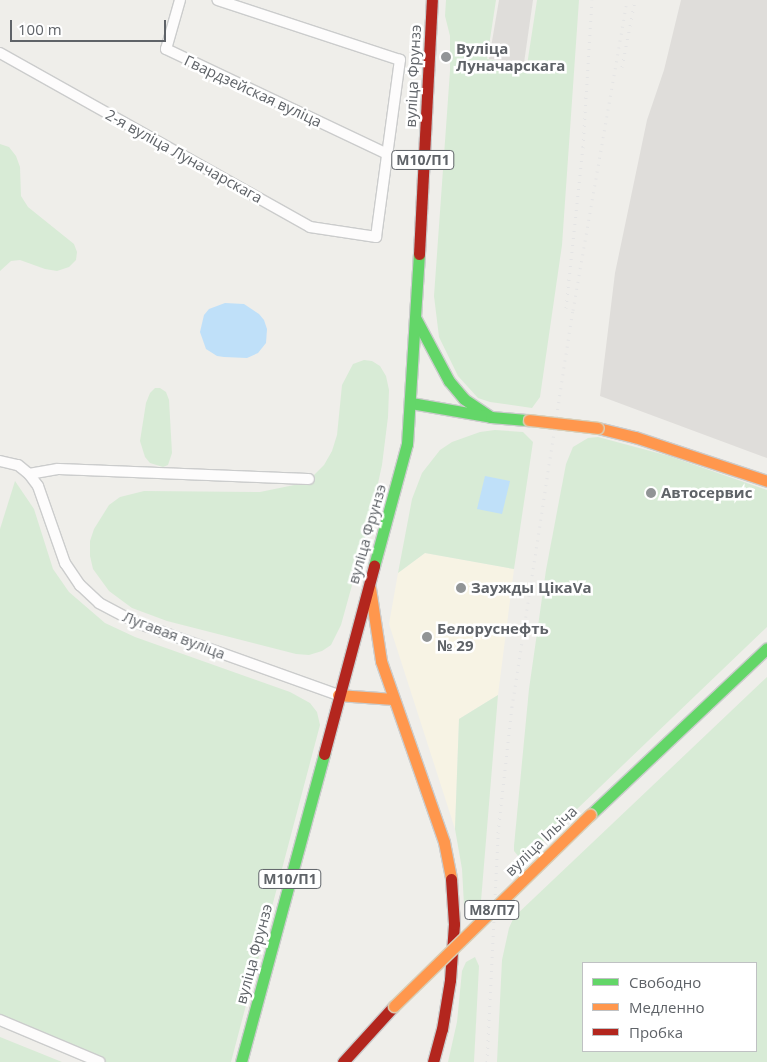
<!DOCTYPE html>
<html>
<head>
<meta charset="utf-8">
<style>
	body { margin:0 }
	#map { position:relative; width:767px; height:1062px; overflow:hidden; background:#efeeea; font-family:"Open Sans",sans-serif }
	div>[style] { position:absolute }
	.commercial>* { inset:0; background:#f7f3e4 }
	.industrial>* { inset:0; background:#dfddda }
	.green>* { inset:0; background:#d8ebd6 }
	.water>* { inset:0; background:#bfe0f9 }
	.roads { filter:drop-shadow(1px 0 #cbcccc) drop-shadow(-1px 0 #cbcccc) drop-shadow(0 1px #cbcccc) drop-shadow(0 -1px #cbcccc) }
	.street>* { height:10px; margin:-5px; padding:0 5px; transform-origin:5px; border-radius:5px; background:#fdfcfc }
	.fast>* { height:11px; margin:-5.5px; padding:0 5.5px; transform-origin:5.5px; border-radius:5.5px; background:#63d668 }
	.slow>* { height:11px; margin:-5.5px; padding:0 5.5px; transform-origin:5.5px; border-radius:5.5px; background:#ff974d }
	.jam>* { height:11px; margin:-5.5px; padding:0 5.5px; transform-origin:5.5px; border-radius:5.5px; background:#b3261e }
	.rail>* { height:3px; margin-top:-1.5px; transform-origin:0; background:repeating-linear-gradient(90deg,#e4e4e4 0 1px,transparent 0 7px) }
	.bridges { filter:drop-shadow(1px 0 #d7ceb8) drop-shadow(-1px 0 #d7ceb8) drop-shadow(0 1px #d7ceb8) drop-shadow(0 -1px #d7ceb8) }
	.slow-bridge>* { height:11px; margin:-5.5px; padding:0 5.5px; transform-origin:5.5px; border-radius:5.5px; background:#ff974d }
	.dots>* { width:14px; height:14px; translate:-50% -50%; box-sizing:border-box; border:2px solid #fff; border-radius:50% }
	span { translate:-50% -50%; white-space:nowrap; text-align:center; line-height:1.15; -webkit-text-stroke:5px #fff; paint-order:stroke }
	.shield-label span { padding:1px 4px; background:#fff; border:1px solid; border-radius:4px; -webkit-text-stroke-width:0 }
	.shield-label { font-size:14px; color:#5f6368; font-weight:700 }
	.poi-label { font-size:15px; color:#5f6368; font-weight:700 }
	.left { translate:0 -50%; text-align:left }
	.street-label { font-size:15px; color:#5f6368 }
	.legend { position:absolute; left:582px; top:962px; width:175px; height:90px; box-sizing:border-box; background:#fff; border:1px solid #bfc1c3; margin:0; padding:6px 9px; list-style:none; font-size:15px; color:#5f6368 }
	.legend li { display:flex; align-items:center; gap:10px; height:25px }
	.legend b { width:25px; border:1px solid #bfc1c3 }
	.scale { position:absolute; left:10px; top:20px; width:156px; height:22px; box-sizing:border-box; border:2px solid #5f6368; border-top:0; padding-left:6px; font-size:15px; line-height:18px; white-space:nowrap; color:#5f6368; -webkit-text-stroke:4px #fff; paint-order:stroke }
</style>
</head>
<body>
<div id="map">
	<div class="commercial">
		<div style="clip-path:polygon(425px 553px,514px 569px,498px 695px,459px 719px,455px 829px,389px 624px,398px 573px)"></div>
	</div>
	<div class="industrial">
		<div style="clip-path:polygon(499px 0,533px 0,524px 63px,489px 59px)"></div>
		<div style="clip-path:polygon(681px 0,767px 0,767px 458px,600px 396px,615px 273px,647px 120px,664px 70px)"></div>
	</div>
	<div class="green">
		<div style="clip-path:polygon(446px 0,496px 0,487px 59px,527px 65px,537px 0,579px 0,562px 245px,540px 397px,532px 408px,490px 402px,478px 398px,458px 376px,439px 337px,434px 296px,450px 71px,450px 36px,445px 16px)"></div>
		<div style="clip-path:polygon(0 144px,9px 147px,16px 156px,20px 167px,21px 196px,28px 207px,74px 244px,77px 252px,76px 260px,69px 267px,57px 271px,45px 269px,20px 260px,11px 261px,0 271px)"></div>
		<div style="clip-path:polygon(364px 360px,372px 361px,380px 366px,386px 376px,389px 390px,388px 417px,382px 465px,370px 520px,341px 625px,331px 645px,322px 651px,309px 655px,296px 654px,167px 621px,132px 608px,109px 591px,93px 569px,90px 556px,90px 541px,94px 529px,109px 505px,120px 497px,144px 491px,260px 492px,299px 484px,313px 476px,324px 465px,332px 451px,337px 435px,342px 385px,353px 364px)"></div>
		<div style="clip-path:polygon(155px 388px,160px 388px,166px 392px,169px 400px,172px 453px,168px 465px,163px 467px,150px 463px,145px 457px,140px 441px,146px 403px,150px 393px)"></div>
		<div style="clip-path:polygon(495px 430px,523px 432px,533px 442px,514px 569px,425px 553px,398px 573px,412px 499px,422px 473px,440px 450px,452px 442px,480px 432px)"></div>
		<div style="clip-path:polygon(598px 437px,669px 456px,767px 490px,767px 627px,528px 856px,519px 857px,514px 851px,514px 846px,529px 689px,546px 570px,566px 464px,573px 447px,588px 438px)"></div>
		<div style="clip-path:polygon(15px 481px,34px 509px,53px 569px,69px 592px,105px 623px,135px 637px,290px 692px,310px 703px,317px 712px,320px 725px,231px 1062px,106px 1062px,0 1018px,0 529px)"></div>
		<div style="clip-path:polygon(evenodd,767px 677px,767px 1062px,497px 1062px,502px 960px,509px 928px,514px 917px,767px 677px,583px 963px,756px 963px,756px 1051px,583px 1051px,583px 963px)"></div>
		<div style="clip-path:polygon(498px 695px,481px 901px,479px 907px,469px 912px,464px 905px,462px 869px,455px 829px,459px 719px)"></div>
		<div style="clip-path:polygon(475px 957px,479px 966px,474px 1062px,448px 1062px,457px 1022px,462px 971px,466px 962px)"></div>
		<div style="clip-path:polygon(0 1037px,62px 1062px,0 1062px)"></div>
	</div>
	<div class="water">
		<div style="clip-path:polygon(225px 303px,244px 304px,259px 314px,264px 320px,267px 329px,266px 343px,258px 353px,247px 358px,224px 357px,217px 356px,206px 349px,200px 332px,204px 315px,209px 309px)"></div>
		<div style="clip-path:polygon(485px 476px,510px 481px,502px 514px,477px 509px)"></div>
	</div>
	<div class="roads">
		<div class="street">
			<div style="left:180px;top:0;width:51px;rotate:105.9deg"></div>
			<div style="left:166px;top:49px;width:245px;rotate:25.4deg"></div>
			<div style="left:0;top:53px;width:355px;rotate:29.3deg"></div>
			<div style="left:310px;top:227px;width:67px;rotate:8.6deg"></div>
			<div style="left:376px;top:237px;width:179px;rotate:-82.3deg"></div>
			<div style="left:400px;top:60px;width:192px;rotate:-161.8deg"></div>
			<div style="left:0;top:461px;width:18px;rotate:13deg"></div>
			<div style="left:18px;top:465px;width:14px;rotate:39deg"></div>
			<div style="left:29px;top:474px;width:15px;rotate:53deg"></div>
			<div style="left:38px;top:486px;width:82px;rotate:70.7deg"></div>
			<div style="left:65px;top:563px;width:27px;rotate:56deg"></div>
			<div style="left:80px;top:585px;width:26px;rotate:43deg"></div>
			<div style="left:99px;top:603px;width:43px;rotate:27.8deg"></div>
			<div style="left:137px;top:623px;width:214px;rotate:19.7deg"></div>
			<div style="left:29px;top:474px;width:29px;rotate:-10deg"></div>
			<div style="left:58px;top:469px;width:251px;rotate:2.3deg"></div>
			<div style="left:0;top:1020px;width:108px;rotate:22.8deg"></div>
		</div>
		<div class="fast">
			<div style="left:416px;top:319px;width:70px;rotate:62deg"></div>
			<div style="left:449px;top:381px;width:23px;rotate:50deg"></div>
			<div style="left:464px;top:399px;width:32px;rotate:34deg"></div>
			<div style="left:411px;top:403px;width:81px;rotate:9.9deg"></div>
			<div style="left:491px;top:417px;width:38px;rotate:5deg"></div>
			<div style="left:374px;top:566px;width:126px;rotate:-74.9deg"></div>
			<div style="left:407px;top:444px;width:190px;rotate:-86.4deg"></div>
			<div style="left:590px;top:815px;width:243px;rotate:-43.3deg"></div>
			<div style="left:241px;top:1062px;width:319px;rotate:-74.9deg"></div>
		</div>
		<div class="slow">
			<div style="left:598px;top:428px;width:38px;rotate:14deg"></div>
			<div style="left:635px;top:437px;width:139px;rotate:18.4deg"></div>
			<div style="left:370px;top:588px;width:74px;rotate:81.4deg"></div>
			<div style="left:381px;top:661px;width:192px;rotate:70.8deg"></div>
			<div style="left:444px;top:842px;width:38px;rotate:79deg"></div>
			<div style="left:338px;top:695px;width:55px;rotate:4.2deg"></div>
		</div>
		<div class="jam">
			<div style="left:419px;top:254px;width:254px;rotate:-87.1deg"></div>
			<div style="left:324px;top:754px;width:195px;rotate:-75.1deg"></div>
			<div style="left:343px;top:1062px;width:76px;rotate:-47.7deg"></div>
			<div style="left:433px;top:1062px;width:34px;rotate:-75deg"></div>
			<div style="left:442px;top:1029px;width:50px;rotate:-80.7deg"></div>
			<div style="left:450px;top:980px;width:56px;rotate:-85.9deg"></div>
			<div style="left:454px;top:924px;width:45px;rotate:-93.8deg"></div>
		</div>
	</div>
	<div class="rail">
		<div style="left:622px;top:67px;width:68px;rotate:-79deg"></div>
		<div style="left:566px;top:308px;width:162px;rotate:-84deg"></div>
		<div style="left:583px;top:147px;width:147px;rotate:-86.5deg"></div>
		<div style="left:487px;top:1062px;width:229px;rotate:-87.2deg"></div>
		<div style="left:498px;top:833px;width:127px;rotate:-83.7deg"></div>
		<div style="left:512px;top:707px;width:402px;rotate:-81.3deg"></div>
		<div style="left:573px;top:310px;width:315px;rotate:-80.1deg"></div>
	</div>
	<div class="bridges">
		<div class="slow-bridge">
			<div style="left:529px;top:420px;width:69px;rotate:6.6deg"></div>
			<div style="left:394px;top:1006px;width:274px;rotate:-44.3deg"></div>
		</div>
	</div>
	<div class="dots">
		<div style="left:446px;top:57px;background:#919496"></div>
		<div style="left:651px;top:493px;background:#919496"></div>
		<div style="left:461px;top:588px;background:#919496"></div>
		<div style="left:427px;top:637px;background:#919496"></div>
	</div>
	<div class="shield-label">
		<span style="left:423px;top:160px">М10/П1</span>
		<span style="left:290px;top:879px">М10/П1</span>
		<span style="left:492px;top:910px">М8/П7</span>
	</div>
	<div class="poi-label">
		<span class="left" style="left:456px;top:57px">Вуліца<br>Луначарскага</span>
		<span class="left" style="left:661px;top:493px">Автосервис</span>
		<span class="left" style="left:471px;top:588px">Заужды ЦікаVа</span>
		<span class="left" style="left:437px;top:637px">Белоруснефть<br>№ 29</span>
	</div>
	<div class="street-label">
		<span style="left:413px;top:76px;rotate:-87deg">вуліца Фрунзэ</span>
		<span style="left:253px;top:91px;rotate:25deg">Гвардзейская вуліца</span>
		<span style="left:184px;top:156px;rotate:29deg">2-я вуліца Луначарскага</span>
		<span style="left:367px;top:534px;rotate:-74deg">вуліца Фрунзэ</span>
		<span style="left:174px;top:635px;rotate:21deg">Лугавая вуліца</span>
		<span style="left:541px;top:841px;rotate:-44deg">вуліца Ільіча</span>
		<span style="left:254px;top:954px;rotate:-75deg">вуліца Фрунзэ</span>
	</div>
	<ul class="legend">
	<li><b style="height:6px;background:#63d668"></b>Свободно</li>
	<li><b style="height:6px;background:#ff974d"></b>Медленно</li>
	<li><b style="height:6px;background:#b3261e"></b>Пробка</li>
	</ul>
	<div class="scale">100 m</div>
</div>
</body>
</html>
